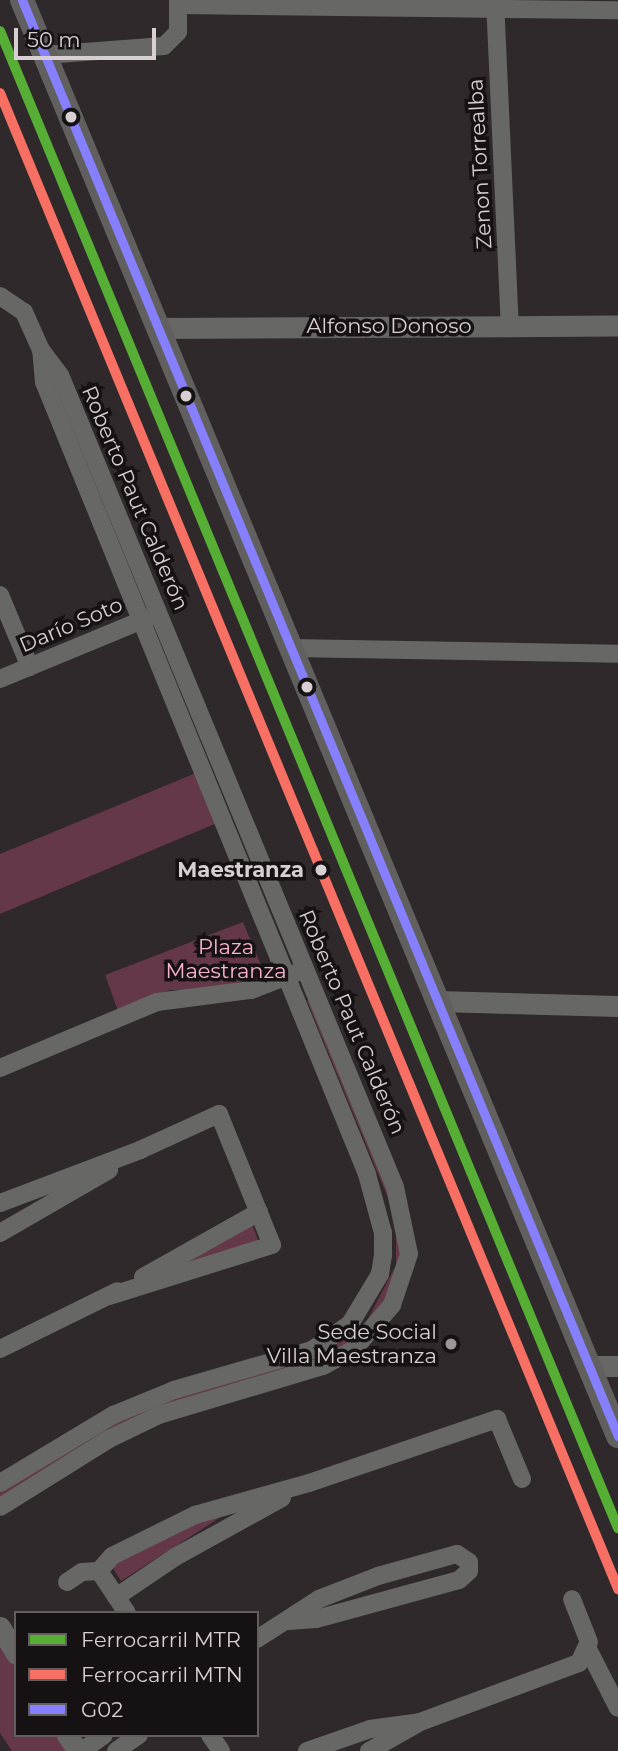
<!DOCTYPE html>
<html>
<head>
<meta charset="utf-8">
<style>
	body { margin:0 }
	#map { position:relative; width:618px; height:1751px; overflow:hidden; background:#2f292b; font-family:Montserrat,sans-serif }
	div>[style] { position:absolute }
	.green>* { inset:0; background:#643849 }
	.minor>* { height:18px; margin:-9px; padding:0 9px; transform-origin:9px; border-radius:9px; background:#676766 }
	.tertiary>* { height:21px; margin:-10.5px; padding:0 10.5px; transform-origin:10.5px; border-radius:10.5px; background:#676766 }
	.secondary>* { height:24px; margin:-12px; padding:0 12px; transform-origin:12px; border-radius:12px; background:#62605f }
	.bus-1>* { height:9px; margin:-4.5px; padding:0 4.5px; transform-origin:4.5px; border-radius:4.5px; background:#8680ff }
	.rail-1>* { height:10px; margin:-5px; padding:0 5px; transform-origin:5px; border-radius:5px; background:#56ae35 }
	.rail-2>* { height:10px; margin:-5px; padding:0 5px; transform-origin:5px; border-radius:5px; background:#f87064 }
	.dots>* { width:19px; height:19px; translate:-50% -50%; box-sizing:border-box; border:4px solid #161113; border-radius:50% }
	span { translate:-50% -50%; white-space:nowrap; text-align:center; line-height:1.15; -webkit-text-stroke:7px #161113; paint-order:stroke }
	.street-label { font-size:21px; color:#d8cfd2 }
	.stop-label { font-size:21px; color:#d8cfd2; font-weight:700 }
	.right { translate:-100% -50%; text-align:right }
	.park-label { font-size:21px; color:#fbb3cd }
	.poi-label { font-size:21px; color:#d8cfd2 }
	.legend { position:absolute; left:14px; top:1611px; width:245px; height:126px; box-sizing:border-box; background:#161113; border:2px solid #645d5f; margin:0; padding:9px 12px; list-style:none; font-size:21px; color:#d8cfd2 }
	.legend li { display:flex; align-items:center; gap:14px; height:35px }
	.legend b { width:35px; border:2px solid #645d5f }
	.scale { position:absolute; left:14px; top:28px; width:142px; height:32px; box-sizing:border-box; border:4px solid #d8cfd2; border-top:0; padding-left:9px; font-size:21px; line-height:24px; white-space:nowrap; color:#d8cfd2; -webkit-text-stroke:5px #161113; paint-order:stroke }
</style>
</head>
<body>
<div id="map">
	<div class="green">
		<div style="clip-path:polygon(196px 773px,217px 823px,0 914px,0 854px)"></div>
		<div style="clip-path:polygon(243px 922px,264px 972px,259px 979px,195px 990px,170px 990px,118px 1011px,105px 975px)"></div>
		<div style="clip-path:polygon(316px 998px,406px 1234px,385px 1301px,347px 1345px,324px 1358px,151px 1411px,0 1503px,0 1491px,103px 1427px,169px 1399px,322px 1352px,366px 1323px,396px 1265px,396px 1228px,393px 1210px,307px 1001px)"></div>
		<div style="clip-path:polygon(252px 1224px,260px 1245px,165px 1273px)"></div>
		<div style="clip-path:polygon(252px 1497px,121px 1581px,109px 1562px)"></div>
		<div style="clip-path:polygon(0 1635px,16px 1662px,16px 1735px,62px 1735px,73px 1751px,12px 1751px,0 1733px)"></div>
	</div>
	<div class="minor">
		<div style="left:495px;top:0;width:325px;rotate:87.4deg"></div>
		<div style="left:179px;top:5px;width:439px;rotate:0.7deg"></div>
		<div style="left:45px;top:55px;width:119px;rotate:-4.3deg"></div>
		<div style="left:164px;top:46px;width:20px;rotate:-45deg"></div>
		<div style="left:178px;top:32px;width:32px;rotate:-90deg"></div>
		<div style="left:0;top:296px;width:29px;rotate:34deg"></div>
		<div style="left:24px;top:312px;width:42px;rotate:65.9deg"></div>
		<div style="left:41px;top:350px;width:31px;rotate:53deg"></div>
		<div style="left:60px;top:375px;width:878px;rotate:67.58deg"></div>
		<div style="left:395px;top:1187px;width:68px;rotate:78.2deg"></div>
		<div style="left:409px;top:1254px;width:54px;rotate:108.4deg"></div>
		<div style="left:392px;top:1305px;width:58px;rotate:130.8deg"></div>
		<div style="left:354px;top:1349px;width:35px;rotate:151deg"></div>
		<div style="left:323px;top:1366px;width:171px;rotate:163.4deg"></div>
		<div style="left:159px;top:1415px;width:55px;rotate:154.4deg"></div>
		<div style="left:109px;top:1439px;width:128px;rotate:148deg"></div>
		<div style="left:0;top:595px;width:78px;rotate:67.4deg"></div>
		<div style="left:290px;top:648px;width:328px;rotate:1deg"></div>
		<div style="left:0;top:679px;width:165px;rotate:-22.5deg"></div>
		<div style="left:0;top:1068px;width:170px;rotate:-22.8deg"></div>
		<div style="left:157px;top:1002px;width:95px;rotate:-7.3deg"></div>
		<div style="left:251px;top:990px;width:50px;rotate:-21deg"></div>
		<div style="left:0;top:1203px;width:150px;rotate:-20.7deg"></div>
		<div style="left:140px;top:1150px;width:87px;rotate:-24.5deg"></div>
		<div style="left:219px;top:1114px;width:141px;rotate:68deg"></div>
		<div style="left:272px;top:1245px;width:171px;rotate:162.6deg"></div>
		<div style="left:0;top:1233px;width:126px;rotate:-30deg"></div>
		<div style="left:143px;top:1277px;width:133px;rotate:-29.3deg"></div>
		<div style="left:0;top:1349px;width:131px;rotate:-26.2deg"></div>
		<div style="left:0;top:1483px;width:132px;rotate:-31deg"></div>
		<div style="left:113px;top:1415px;width:66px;rotate:-22.3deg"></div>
		<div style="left:174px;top:1390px;width:144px;rotate:-16.2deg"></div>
		<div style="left:312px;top:1350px;width:46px;rotate:-34.4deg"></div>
		<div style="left:350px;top:1324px;width:58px;rotate:-59deg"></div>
		<div style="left:380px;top:1274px;width:19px;rotate:-81deg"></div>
		<div style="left:383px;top:1255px;width:22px;rotate:-90deg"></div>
		<div style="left:383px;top:1233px;width:61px;rotate:-105.2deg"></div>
		<div style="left:367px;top:1174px;width:855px;rotate:-112.19deg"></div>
		<div style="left:44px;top:382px;width:32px;rotate:-95deg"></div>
		<div style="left:99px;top:1571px;width:20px;rotate:-49deg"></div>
		<div style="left:112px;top:1556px;width:93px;rotate:-26.3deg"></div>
		<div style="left:195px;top:1515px;width:118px;rotate:-15.7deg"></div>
		<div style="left:309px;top:1483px;width:199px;rotate:-18.8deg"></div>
		<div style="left:497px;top:1419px;width:65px;rotate:67.4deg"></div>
		<div style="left:99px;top:1571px;width:50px;rotate:56.3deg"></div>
		<div style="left:67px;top:1582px;width:18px;rotate:-34deg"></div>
		<div style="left:82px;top:1572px;width:17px;rotate:-3deg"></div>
		<div style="left:116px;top:1597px;width:71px;rotate:-34.1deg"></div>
		<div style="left:175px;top:1557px;width:122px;rotate:-28.9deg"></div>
		<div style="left:257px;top:1639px;width:74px;rotate:-32.8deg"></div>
		<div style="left:319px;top:1599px;width:63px;rotate:-21.3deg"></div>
		<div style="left:378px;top:1576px;width:82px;rotate:-15.6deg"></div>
		<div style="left:457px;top:1554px;width:14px;rotate:34deg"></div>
		<div style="left:469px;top:1562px;width:9px;rotate:90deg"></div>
		<div style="left:469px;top:1571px;width:13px;rotate:138deg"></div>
		<div style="left:459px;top:1580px;width:148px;rotate:164.7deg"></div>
		<div style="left:316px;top:1619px;width:28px;rotate:176deg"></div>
		<div style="left:588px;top:1649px;width:66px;rotate:63deg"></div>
		<div style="left:210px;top:1735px;width:19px;rotate:55deg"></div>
		<div style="left:82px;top:1751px;width:27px;rotate:-36deg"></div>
		<div style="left:116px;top:1751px;width:28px;rotate:-35deg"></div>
		<div style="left:307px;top:1751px;width:67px;rotate:-19.2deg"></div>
		<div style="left:370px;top:1729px;width:50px;rotate:-8deg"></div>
		<div style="left:420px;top:1722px;width:170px;rotate:-20.4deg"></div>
		<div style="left:579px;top:1663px;width:23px;rotate:-65deg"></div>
		<div style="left:589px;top:1642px;width:46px;rotate:-111.6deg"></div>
		<div style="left:369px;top:1751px;width:55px;rotate:-29.4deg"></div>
	</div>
	<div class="tertiary">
		<div style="left:160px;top:328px;width:458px;rotate:-0.3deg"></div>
		<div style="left:437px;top:1001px;width:181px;rotate:1.6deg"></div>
		<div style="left:588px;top:1366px;width:30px"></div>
		<div style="left:0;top:1627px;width:31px;rotate:59deg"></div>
		<div style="left:67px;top:1735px;width:19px;rotate:55deg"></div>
	</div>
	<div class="secondary">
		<div style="left:22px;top:0;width:1555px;rotate:67.46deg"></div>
	</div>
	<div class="bus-1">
		<div style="left:22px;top:0;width:1555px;rotate:67.46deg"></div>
	</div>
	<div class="rail-1">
		<div style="left:0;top:31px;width:1620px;rotate:67.57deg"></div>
	</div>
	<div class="rail-2">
		<div style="left:0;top:93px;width:1619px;rotate:67.55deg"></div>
	</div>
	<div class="dots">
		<div style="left:71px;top:117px;background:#d8cfd2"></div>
		<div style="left:186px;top:396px;background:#d8cfd2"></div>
		<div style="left:307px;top:687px;background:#d8cfd2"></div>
		<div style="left:321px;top:870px;background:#d8cfd2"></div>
		<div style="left:451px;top:1344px;background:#9d9598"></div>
	</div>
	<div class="street-label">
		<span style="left:480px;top:164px;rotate:-93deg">Zenon Torrealba</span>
		<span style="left:389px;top:326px">Alfonso Donoso</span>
		<span style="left:135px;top:498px;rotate:67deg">Roberto Paut Calderón</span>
		<span style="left:71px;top:625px;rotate:-23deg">Darío Soto</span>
		<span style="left:352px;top:1022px;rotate:67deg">Roberto Paut Calderón</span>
	</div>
	<div class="stop-label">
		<span class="right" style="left:304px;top:870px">Maestranza</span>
	</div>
	<div class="park-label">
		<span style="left:226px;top:959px">Plaza<br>Maestranza</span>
	</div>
	<div class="poi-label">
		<span class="right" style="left:437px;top:1344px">Sede Social<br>Villa Maestranza</span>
	</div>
	<ul class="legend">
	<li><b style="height:9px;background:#56ae35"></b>Ferrocarril MTR</li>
	<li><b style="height:9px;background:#f87064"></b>Ferrocarril MTN</li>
	<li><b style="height:9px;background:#8680ff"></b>G02</li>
	</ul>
	<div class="scale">50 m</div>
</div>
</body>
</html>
